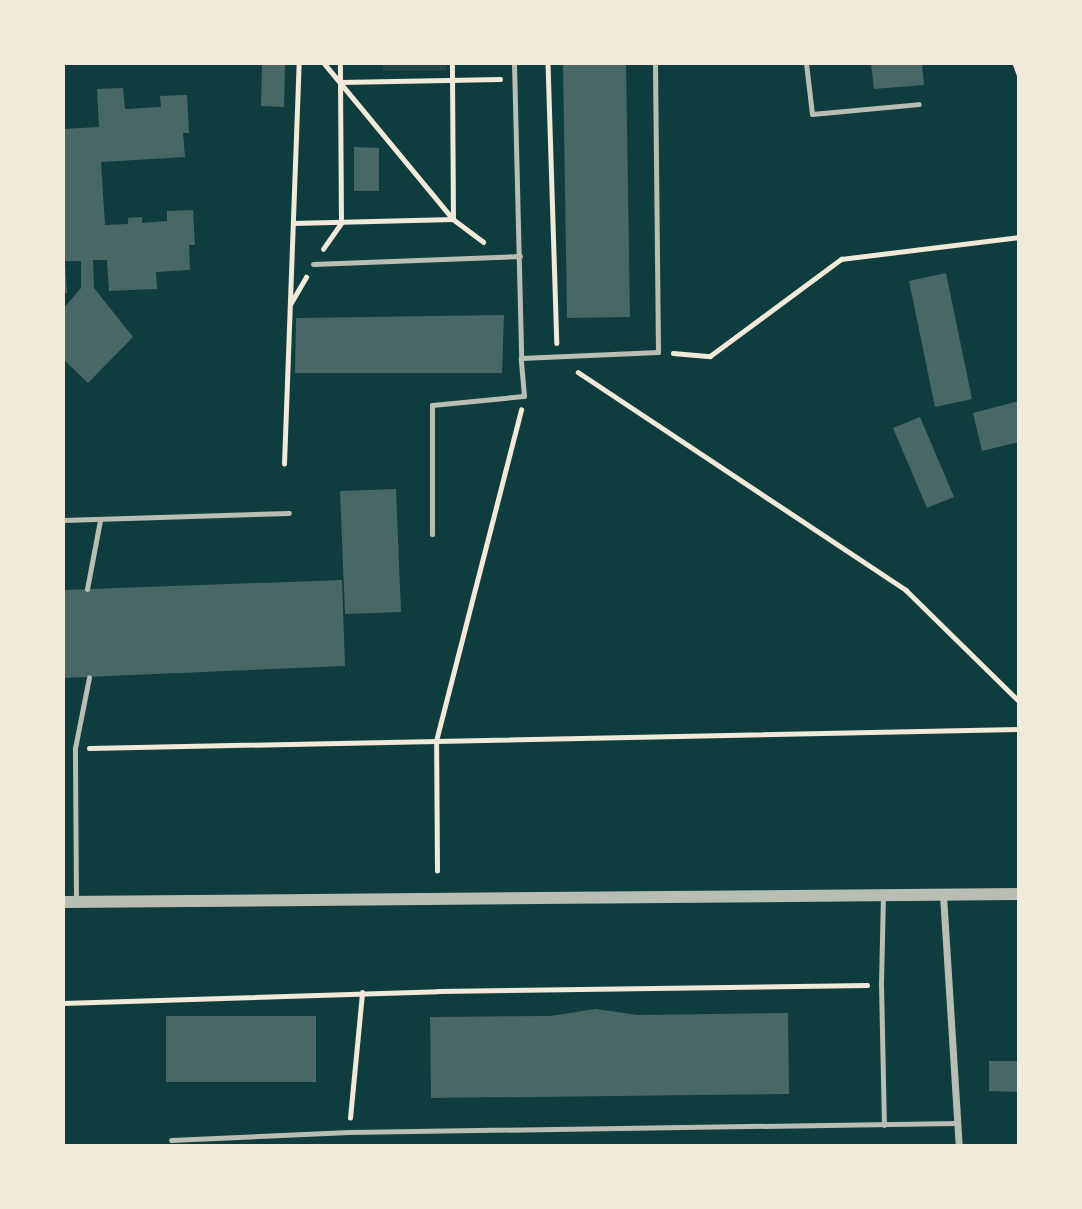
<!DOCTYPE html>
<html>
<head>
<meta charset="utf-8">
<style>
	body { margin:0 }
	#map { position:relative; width:1082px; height:1209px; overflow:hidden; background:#0f3d3e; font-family:"Alegreya Sans",sans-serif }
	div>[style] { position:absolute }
	.green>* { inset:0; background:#244646 }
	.building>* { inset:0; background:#486865 }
	.path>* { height:4.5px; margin:-2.25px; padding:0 2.25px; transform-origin:2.25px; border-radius:2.25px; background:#f1e9da }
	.service>* { height:5px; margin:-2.5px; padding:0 2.5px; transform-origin:2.5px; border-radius:2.5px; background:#b8beb3 }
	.minor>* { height:7px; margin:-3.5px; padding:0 3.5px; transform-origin:3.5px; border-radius:3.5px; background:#b8beb3 }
	.tertiary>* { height:12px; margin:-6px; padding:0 6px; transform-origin:6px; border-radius:6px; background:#b8beb3 }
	span { translate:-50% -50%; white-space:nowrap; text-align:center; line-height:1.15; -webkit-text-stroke:7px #f1e9da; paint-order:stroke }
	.frame { position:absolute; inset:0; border:65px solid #f1e9da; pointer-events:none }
</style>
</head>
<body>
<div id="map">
	<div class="green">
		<div style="clip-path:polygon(383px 63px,446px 63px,447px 71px,383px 71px)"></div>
	</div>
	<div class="building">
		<div style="clip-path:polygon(563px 63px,626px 63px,630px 317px,567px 318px)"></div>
		<div style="clip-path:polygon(871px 63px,922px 63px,924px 85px,874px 89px)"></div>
		<div style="clip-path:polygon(262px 64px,285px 64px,284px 107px,261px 106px)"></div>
		<div style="clip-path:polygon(123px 88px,125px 109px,161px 107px,160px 96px,187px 95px,189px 133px,183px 133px,185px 157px,101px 162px,105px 225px,128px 224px,128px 218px,142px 217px,142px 223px,167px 221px,167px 211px,193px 210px,195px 245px,189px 245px,190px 270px,156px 272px,157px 289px,109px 291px,107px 260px,93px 260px,94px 288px,133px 337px,88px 383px,63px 359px,63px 309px,81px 288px,81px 261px,65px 261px,67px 293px,63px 293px,63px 129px,99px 127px,97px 89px)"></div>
		<div style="clip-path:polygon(354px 147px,379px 148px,379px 191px,354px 191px)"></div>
		<div style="clip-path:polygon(946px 273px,972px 399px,935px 407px,909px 281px)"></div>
		<div style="clip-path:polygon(504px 315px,502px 373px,295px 373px,296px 318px)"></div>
		<div style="clip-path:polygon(1019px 401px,1019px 442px,982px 451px,973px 413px)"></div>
		<div style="clip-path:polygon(920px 417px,954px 497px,927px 508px,893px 428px)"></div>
		<div style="clip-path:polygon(396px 489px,401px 612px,345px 614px,340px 491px)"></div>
		<div style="clip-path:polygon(342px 580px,345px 666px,63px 678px,63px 590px)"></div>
		<div style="clip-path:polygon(595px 1009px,638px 1015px,788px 1013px,789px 1094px,431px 1098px,430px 1017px,551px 1016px)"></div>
		<div style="clip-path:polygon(166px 1016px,316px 1016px,316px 1082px,166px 1082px)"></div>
		<div style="clip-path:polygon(989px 1061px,1019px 1061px,1019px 1092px,989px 1091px)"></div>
	</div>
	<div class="path">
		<div style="left:324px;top:63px;width:202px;rotate:50.4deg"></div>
		<div style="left:453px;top:219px;width:38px;rotate:37deg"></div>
		<div style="left:548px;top:63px;width:280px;rotate:88.2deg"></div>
		<div style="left:1015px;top:63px;width:12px;rotate:70deg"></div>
		<div style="left:341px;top:82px;width:159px;rotate:-1.1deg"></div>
		<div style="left:293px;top:223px;width:160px;rotate:-1.4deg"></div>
		<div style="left:453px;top:219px;width:156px;rotate:-90.4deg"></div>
		<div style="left:323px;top:249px;width:32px;rotate:-55deg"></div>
		<div style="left:341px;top:223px;width:160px;rotate:-90.4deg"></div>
		<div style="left:291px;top:303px;width:30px;rotate:-60deg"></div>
		<div style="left:673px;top:353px;width:37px;rotate:5deg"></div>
		<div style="left:710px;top:356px;width:163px;rotate:-36.5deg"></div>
		<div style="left:841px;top:259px;width:179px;rotate:-7deg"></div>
		<div style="left:578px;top:372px;width:394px;rotate:33.6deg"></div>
		<div style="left:906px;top:590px;width:158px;rotate:44.5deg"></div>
		<div style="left:284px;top:464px;width:401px;rotate:-87.9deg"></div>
		<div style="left:89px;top:748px;width:930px;rotate:-1.17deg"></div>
		<div style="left:437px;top:871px;width:130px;rotate:-90.4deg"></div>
		<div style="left:436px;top:741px;width:342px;rotate:-75.6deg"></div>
		<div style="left:63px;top:1003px;width:375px;rotate:-1.8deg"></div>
		<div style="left:438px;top:991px;width:429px;rotate:-0.8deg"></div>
		<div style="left:350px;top:1118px;width:126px;rotate:-84.5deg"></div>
	</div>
	<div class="service">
		<div style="left:514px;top:63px;width:295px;rotate:88.6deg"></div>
		<div style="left:521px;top:358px;width:137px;rotate:-2.5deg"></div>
		<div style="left:658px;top:352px;width:289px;rotate:-90.6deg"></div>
		<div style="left:806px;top:63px;width:51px;rotate:83.3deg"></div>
		<div style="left:812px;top:114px;width:107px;rotate:-5.3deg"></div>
		<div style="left:313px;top:264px;width:207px;rotate:-2.2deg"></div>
		<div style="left:63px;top:520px;width:226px;rotate:-1.8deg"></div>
		<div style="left:432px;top:534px;width:129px;rotate:-90deg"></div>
		<div style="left:432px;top:405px;width:92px;rotate:-5.6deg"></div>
		<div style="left:524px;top:396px;width:38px;rotate:-95deg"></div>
		<div style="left:87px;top:589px;width:70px;rotate:-79.3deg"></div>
		<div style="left:883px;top:895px;width:89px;rotate:91.3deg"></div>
		<div style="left:881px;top:984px;width:141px;rotate:88.8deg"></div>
		<div style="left:76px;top:900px;width:152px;rotate:-90.4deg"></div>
		<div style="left:75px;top:748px;width:72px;rotate:-78.8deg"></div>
		<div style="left:171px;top:1140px;width:178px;rotate:-2.6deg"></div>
		<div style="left:349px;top:1132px;width:608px;rotate:-0.85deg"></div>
	</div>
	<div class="minor">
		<div style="left:943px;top:895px;width:252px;rotate:86.4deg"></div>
	</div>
	<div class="tertiary">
		<div style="left:63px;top:902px;width:956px;rotate:-0.48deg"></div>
	</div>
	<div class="frame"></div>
</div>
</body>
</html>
